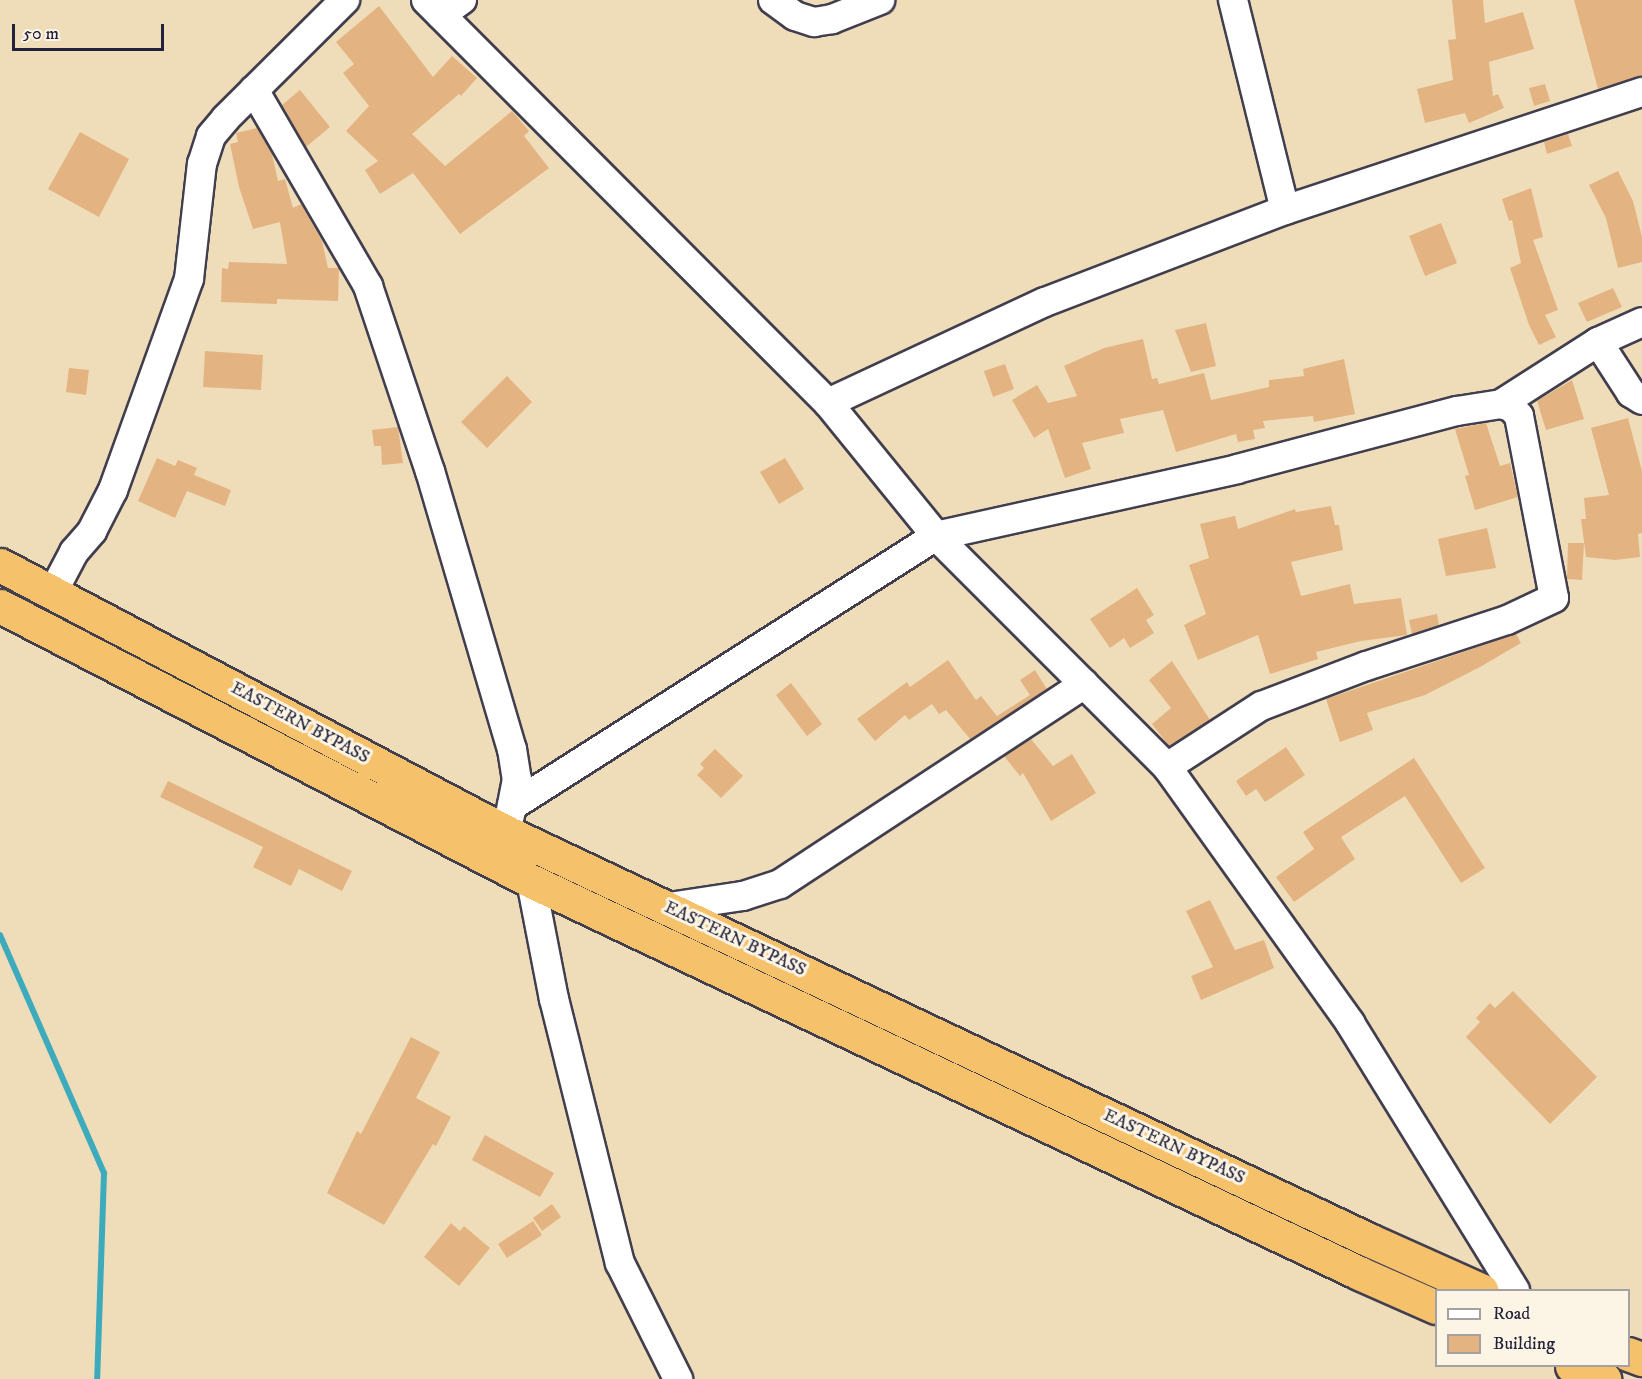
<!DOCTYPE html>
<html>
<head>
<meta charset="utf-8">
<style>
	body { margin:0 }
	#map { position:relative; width:1642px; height:1379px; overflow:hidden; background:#efddba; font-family:"IM FELL DW Pica",serif }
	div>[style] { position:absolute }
	.stream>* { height:6px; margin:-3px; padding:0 3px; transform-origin:3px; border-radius:3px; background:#3dabbc }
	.building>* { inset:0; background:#e3b482 }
	.roads { filter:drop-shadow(2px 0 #413e4e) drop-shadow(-2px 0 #413e4e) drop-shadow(0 2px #413e4e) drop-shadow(0 -2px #413e4e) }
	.minor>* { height:28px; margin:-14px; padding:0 14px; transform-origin:14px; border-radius:14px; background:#fff }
	.highway>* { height:33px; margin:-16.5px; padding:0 16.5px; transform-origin:16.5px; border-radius:16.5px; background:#f5c16b }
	span { translate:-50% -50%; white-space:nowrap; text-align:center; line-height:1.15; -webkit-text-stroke:6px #fcf5e5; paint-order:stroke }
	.street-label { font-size:18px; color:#22223b }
	.legend { position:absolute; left:1435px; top:1289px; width:195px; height:78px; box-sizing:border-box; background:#fcf5e5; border:2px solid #a5a1a1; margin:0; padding:8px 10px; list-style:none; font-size:18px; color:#22223b }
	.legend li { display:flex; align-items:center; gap:12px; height:30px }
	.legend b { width:30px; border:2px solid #a5a1a1 }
	.scale { position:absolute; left:12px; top:24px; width:152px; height:27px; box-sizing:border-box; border:3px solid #22223b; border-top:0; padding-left:8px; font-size:18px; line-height:21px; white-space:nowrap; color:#22223b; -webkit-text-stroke:4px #fcf5e5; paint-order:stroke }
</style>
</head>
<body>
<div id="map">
	<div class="stream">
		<div style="left:0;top:935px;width:260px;rotate:66.4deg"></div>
		<div style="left:104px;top:1173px;width:206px;rotate:91.9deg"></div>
	</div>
	<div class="building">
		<div style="clip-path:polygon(1452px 0,1483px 0,1485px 23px,1523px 12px,1534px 49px,1489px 62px,1493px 96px,1498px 94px,1504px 108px,1469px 123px,1465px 113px,1425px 123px,1417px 89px,1453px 80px,1448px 40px,1456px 39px)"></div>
		<div style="clip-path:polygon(1574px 0,1642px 0,1642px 75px,1598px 89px)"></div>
		<div style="clip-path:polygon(379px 6px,433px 77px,452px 56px,477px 78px,461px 96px,459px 94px,412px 134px,445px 166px,512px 111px,529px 131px,524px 136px,549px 168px,460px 234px,413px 173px,380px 194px,365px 170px,378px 161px,346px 131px,369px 106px,343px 73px,354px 64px,336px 42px)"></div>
		<div style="clip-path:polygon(1545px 84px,1550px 101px,1534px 106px,1529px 88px)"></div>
		<div style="clip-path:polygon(300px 90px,330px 127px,306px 147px,282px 105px)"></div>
		<div style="clip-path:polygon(257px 128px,272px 154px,278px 181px,285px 179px,293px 208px,301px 204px,322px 241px,328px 268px,339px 268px,338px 301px,277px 299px,277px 304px,221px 302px,222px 268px,228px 269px,229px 262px,287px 264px,280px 222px,253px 229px,239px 187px,230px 144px,238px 142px,236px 133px)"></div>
		<div style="clip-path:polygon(80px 132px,129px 159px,99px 217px,48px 189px)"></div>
		<div style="clip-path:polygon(1568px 134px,1572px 146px,1547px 154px,1544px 142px)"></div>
		<div style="clip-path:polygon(1618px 171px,1633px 201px,1642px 237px,1642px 262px,1618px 268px,1606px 218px,1589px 185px)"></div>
		<div style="clip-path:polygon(1531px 188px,1543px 237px,1533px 240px,1558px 310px,1545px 315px,1556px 337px,1539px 345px,1529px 325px,1510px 268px,1521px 263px,1512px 220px,1509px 221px,1502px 199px)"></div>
		<div style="clip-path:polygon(1441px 223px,1457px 263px,1425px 276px,1409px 236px)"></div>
		<div style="clip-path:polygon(1613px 288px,1622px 307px,1587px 322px,1578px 303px)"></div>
		<div style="clip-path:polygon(1206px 323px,1216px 366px,1191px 372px,1175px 330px)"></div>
		<div style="clip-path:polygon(1143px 339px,1152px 379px,1157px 378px,1159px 384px,1204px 373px,1211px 400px,1269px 387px,1269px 380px,1304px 376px,1303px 369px,1344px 359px,1355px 414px,1314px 422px,1313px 416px,1263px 421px,1265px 428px,1253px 430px,1255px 439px,1238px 442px,1236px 434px,1176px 452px,1163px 410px,1120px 419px,1124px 433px,1082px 443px,1091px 469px,1065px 478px,1048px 429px,1034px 438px,1012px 400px,1037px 385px,1048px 403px,1077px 396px,1064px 366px,1104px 348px)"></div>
		<div style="clip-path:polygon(205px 351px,263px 355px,261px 390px,203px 387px)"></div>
		<div style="clip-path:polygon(1005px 364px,1014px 389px,993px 397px,984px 371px)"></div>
		<div style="clip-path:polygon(69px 368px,89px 370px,86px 395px,66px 392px)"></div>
		<div style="clip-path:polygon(507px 376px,532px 402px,487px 448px,461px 422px)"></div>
		<div style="clip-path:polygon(1572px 380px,1584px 419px,1546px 430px,1537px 401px)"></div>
		<div style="clip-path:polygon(1628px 418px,1642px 471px,1642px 533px,1638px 534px,1640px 557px,1615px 560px,1586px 557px,1581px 519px,1586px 519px,1584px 498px,1609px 495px,1591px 428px)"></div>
		<div style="clip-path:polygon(1486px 423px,1500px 466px,1510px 463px,1518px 497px,1475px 510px,1465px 476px,1469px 475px,1455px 429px)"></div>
		<div style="clip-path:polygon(398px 427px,403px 463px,382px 465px,381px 446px,374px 446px,372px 430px)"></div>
		<div style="clip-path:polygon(157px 458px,175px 466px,178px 460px,197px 468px,194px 475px,231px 490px,225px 506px,187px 491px,175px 518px,138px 501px)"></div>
		<div style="clip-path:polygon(785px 458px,804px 489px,779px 504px,760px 472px)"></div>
		<div style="clip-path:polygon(1331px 506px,1335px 525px,1339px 525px,1343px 550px,1291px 562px,1301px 596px,1350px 584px,1354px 604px,1401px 598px,1407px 635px,1361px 641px,1316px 652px,1318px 659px,1270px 674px,1258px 635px,1198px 660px,1184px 625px,1206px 614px,1189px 565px,1209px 558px,1200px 524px,1235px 516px,1238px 529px,1295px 509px,1296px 512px)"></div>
		<div style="clip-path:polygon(1487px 528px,1496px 568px,1446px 576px,1438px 539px)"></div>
		<div style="clip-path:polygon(1568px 543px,1584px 543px,1582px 580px,1567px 579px)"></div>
		<div style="clip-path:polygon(1137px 588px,1154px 615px,1146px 620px,1154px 633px,1130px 648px,1124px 638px,1110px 648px,1090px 619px)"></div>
		<div style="clip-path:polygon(1437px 614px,1439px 625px,1412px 634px,1409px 620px)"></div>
		<div style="clip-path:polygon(1516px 634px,1521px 643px,1480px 667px,1425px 695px,1367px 713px,1373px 730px,1340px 742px,1326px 699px)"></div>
		<div style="clip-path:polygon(948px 660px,976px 700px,981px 696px,997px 716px,1030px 695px,1020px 680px,1035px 670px,1047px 689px,970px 739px,946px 710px,939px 714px,932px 704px,909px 720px,905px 715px,875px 741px,857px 719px,907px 682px,910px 687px)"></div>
		<div style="clip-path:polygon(1172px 661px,1210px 720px,1169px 746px,1152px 724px,1171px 708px,1149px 680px)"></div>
		<div style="clip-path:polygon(791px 683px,822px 724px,807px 736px,776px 695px)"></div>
		<div style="clip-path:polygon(1031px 739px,1053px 766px,1072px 754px,1096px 793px,1051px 821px,1023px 773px,1020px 776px,1004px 756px)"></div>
		<div style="clip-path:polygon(1286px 747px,1305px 775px,1265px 802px,1256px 789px,1246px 796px,1236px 781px)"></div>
		<div style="clip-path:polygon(715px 749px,743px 776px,721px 798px,697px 775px,704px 768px,700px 764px)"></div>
		<div style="clip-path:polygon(1414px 758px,1485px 868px,1461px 883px,1405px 796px,1341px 837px,1355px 859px,1294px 902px,1276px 877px,1314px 849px,1303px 832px)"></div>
		<div style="clip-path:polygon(168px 781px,352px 871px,342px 891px,299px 869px,291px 886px,253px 867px,263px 847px,160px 797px)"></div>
		<div style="clip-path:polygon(1210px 900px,1235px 950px,1264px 940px,1274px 968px,1201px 1000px,1191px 976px,1213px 967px,1186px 911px)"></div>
		<div style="clip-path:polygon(1513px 991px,1597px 1077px,1550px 1124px,1466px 1037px,1480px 1022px,1476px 1018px,1490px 1003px,1495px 1008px)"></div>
		<div style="clip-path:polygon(411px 1037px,440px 1052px,416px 1098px,451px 1117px,436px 1146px,433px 1144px,384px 1225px,327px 1193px,357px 1131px,361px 1134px)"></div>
		<div style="clip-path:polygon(485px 1135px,554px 1173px,540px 1197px,472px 1160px)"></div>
		<div style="clip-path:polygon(552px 1204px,561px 1217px,542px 1231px,533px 1218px)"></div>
		<div style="clip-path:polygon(533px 1221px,542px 1235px,507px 1258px,498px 1244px)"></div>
		<div style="clip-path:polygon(451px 1223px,460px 1231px,464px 1226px,490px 1248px,459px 1286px,424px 1257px)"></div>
	</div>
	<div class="roads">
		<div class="minor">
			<div style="left:426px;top:0;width:569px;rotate:45.07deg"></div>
			<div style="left:828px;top:403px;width:171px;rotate:50.9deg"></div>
			<div style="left:936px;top:536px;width:327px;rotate:45deg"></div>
			<div style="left:1167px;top:767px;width:315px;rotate:54.4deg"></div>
			<div style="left:1350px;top:1023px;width:314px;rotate:58.3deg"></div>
			<div style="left:773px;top:0;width:27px;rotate:36deg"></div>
			<div style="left:795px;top:16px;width:20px;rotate:18deg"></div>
			<div style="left:814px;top:22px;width:18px;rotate:-9deg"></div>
			<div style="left:832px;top:19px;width:52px;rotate:-21.6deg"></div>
			<div style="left:1233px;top:0;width:216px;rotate:76.1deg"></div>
			<div style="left:441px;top:15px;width:26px;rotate:-36deg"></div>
			<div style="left:254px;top:90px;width:227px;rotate:59.8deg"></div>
			<div style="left:368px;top:286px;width:195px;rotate:71.5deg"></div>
			<div style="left:430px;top:471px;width:290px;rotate:73.6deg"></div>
			<div style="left:512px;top:749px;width:30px;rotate:81deg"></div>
			<div style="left:517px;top:779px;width:38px;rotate:101deg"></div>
			<div style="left:1598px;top:342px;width:61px;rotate:57.1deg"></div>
			<div style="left:1631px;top:393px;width:13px;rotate:32deg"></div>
			<div style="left:828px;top:403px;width:239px;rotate:-25deg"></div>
			<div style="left:1045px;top:302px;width:257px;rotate:-21deg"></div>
			<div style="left:1285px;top:210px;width:376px;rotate:-18.3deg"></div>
			<div style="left:1501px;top:404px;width:115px;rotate:-32.6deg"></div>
			<div style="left:1598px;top:342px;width:48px;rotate:-24.4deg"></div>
			<div style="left:53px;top:592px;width:45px;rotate:-62.3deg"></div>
			<div style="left:74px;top:552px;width:28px;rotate:-49deg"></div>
			<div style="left:92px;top:531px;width:46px;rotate:-62.9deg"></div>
			<div style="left:113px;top:490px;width:224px;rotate:-70.2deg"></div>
			<div style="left:189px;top:279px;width:116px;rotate:-83.6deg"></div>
			<div style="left:202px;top:164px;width:29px;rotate:-72deg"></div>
			<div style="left:211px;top:136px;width:23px;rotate:-50deg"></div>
			<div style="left:226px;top:118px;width:168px;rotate:-44.8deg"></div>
			<div style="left:512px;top:806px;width:503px;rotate:-32.49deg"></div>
			<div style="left:936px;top:536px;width:308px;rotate:-12.5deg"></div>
			<div style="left:1237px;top:469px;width:228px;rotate:-14.8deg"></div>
			<div style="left:1457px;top:411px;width:45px;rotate:-9deg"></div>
			<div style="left:1501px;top:404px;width:10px;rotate:17deg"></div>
			<div style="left:1511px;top:407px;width:12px;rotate:48deg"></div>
			<div style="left:1519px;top:416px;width:185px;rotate:79.1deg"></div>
			<div style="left:1554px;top:598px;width:52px;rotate:154.9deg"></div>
			<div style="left:1507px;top:620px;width:148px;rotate:161.9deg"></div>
			<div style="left:1366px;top:666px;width:112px;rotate:159.1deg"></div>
			<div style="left:1261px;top:706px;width:112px;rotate:147deg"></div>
			<div style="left:531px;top:881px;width:120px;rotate:79deg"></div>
			<div style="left:554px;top:999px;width:272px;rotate:76deg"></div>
			<div style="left:620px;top:1263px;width:130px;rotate:63.4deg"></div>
			<div style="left:669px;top:907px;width:75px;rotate:-8.5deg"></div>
			<div style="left:743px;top:896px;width:39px;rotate:-18deg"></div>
			<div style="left:780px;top:884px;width:364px;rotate:-33.3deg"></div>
		</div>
		<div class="highway">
			<div style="left:0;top:565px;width:574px;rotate:27.81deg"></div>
			<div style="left:508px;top:833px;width:952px;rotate:25.3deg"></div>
			<div style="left:1369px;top:1240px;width:123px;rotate:24.1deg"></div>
			<div style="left:0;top:606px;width:598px;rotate:27.38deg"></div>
			<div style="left:531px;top:881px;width:916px;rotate:25.33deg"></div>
			<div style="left:1359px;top:1273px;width:84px;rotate:23.8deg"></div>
			<div style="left:1628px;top:1354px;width:15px;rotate:20deg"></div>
			<div style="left:1572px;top:1366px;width:35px;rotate:22deg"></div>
		</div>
	</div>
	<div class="street-label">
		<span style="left:300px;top:723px;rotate:28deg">EASTERN BYPASS</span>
		<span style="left:735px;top:939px;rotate:25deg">EASTERN BYPASS</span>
		<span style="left:1174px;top:1147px;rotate:25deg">EASTERN BYPASS</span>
	</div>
	<ul class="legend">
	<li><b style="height:8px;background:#fff"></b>Road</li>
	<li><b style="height:16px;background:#e3b482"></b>Building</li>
	</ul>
	<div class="scale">50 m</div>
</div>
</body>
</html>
